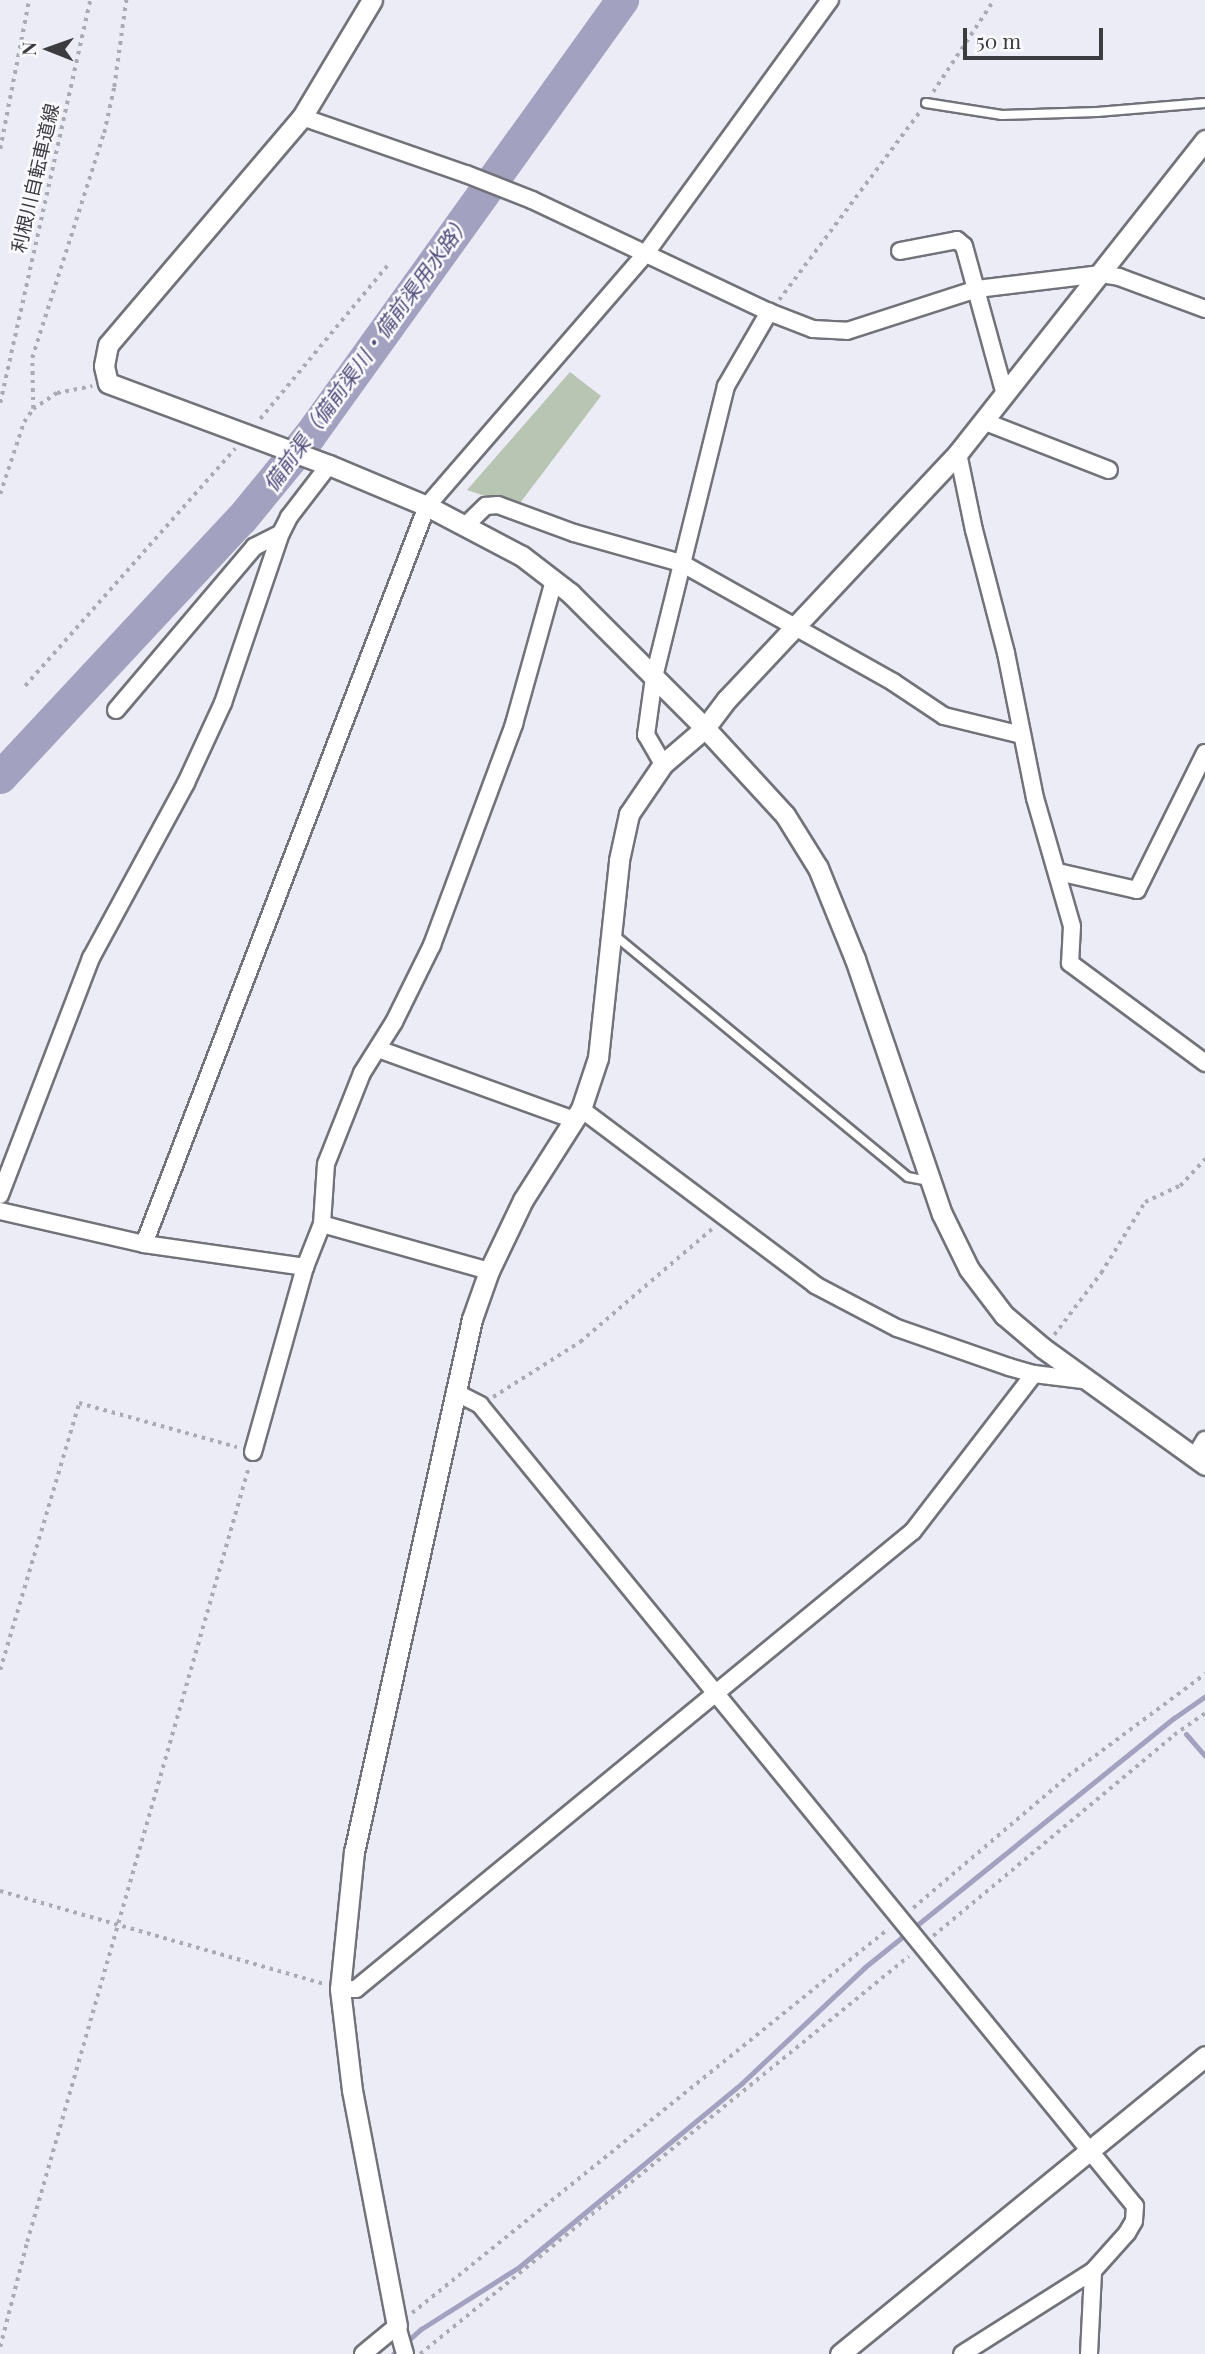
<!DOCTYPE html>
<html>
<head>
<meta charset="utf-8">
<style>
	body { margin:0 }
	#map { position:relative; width:1205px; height:2354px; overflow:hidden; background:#ececf6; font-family:"Playfair Display","Noto Sans JP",serif }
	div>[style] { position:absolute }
	.green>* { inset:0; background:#b9c5b3 }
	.stream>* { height:5px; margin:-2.5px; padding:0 2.5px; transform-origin:2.5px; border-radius:2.5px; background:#a2a1c0 }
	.river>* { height:33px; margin:-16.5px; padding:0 16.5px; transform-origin:16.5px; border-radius:16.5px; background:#a2a1c0 }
	.path>* { height:3.5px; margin-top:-1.75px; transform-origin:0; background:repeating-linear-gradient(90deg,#aaaab2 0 3.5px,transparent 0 8.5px) }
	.roads { filter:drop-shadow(2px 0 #72727a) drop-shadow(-2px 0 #72727a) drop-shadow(0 2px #72727a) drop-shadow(0 -2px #72727a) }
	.service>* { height:8px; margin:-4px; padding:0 4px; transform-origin:4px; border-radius:4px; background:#fff }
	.minor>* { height:16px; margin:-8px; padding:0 8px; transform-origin:8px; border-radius:8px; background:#fff }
	.tertiary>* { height:19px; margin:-9.5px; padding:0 9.5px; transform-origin:9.5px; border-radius:9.5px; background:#fff }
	span { translate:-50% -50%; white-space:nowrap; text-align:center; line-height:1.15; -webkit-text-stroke:5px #fafafe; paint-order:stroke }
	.street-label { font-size:19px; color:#3c3c40 }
	.water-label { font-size:21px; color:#514c7a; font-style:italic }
	.north { position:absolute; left:14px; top:14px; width:70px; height:70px; -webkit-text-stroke:5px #fafafe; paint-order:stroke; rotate:271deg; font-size:19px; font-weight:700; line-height:28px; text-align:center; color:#3c3c40 }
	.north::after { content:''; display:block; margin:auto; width:24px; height:32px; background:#3c3c40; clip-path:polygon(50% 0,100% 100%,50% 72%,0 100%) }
	.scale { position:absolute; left:963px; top:28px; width:140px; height:32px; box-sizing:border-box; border:4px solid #3c3c40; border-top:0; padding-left:9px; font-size:21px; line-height:24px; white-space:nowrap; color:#3c3c40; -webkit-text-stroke:5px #fafafe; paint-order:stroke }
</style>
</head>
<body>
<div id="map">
	<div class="green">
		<div style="clip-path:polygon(570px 372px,601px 396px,517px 507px,467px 490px)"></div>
	</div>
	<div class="stream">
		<div style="left:1186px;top:1734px;width:29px;rotate:49deg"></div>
		<div style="left:393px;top:2354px;width:38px;rotate:-42deg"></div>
		<div style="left:421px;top:2329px;width:116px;rotate:-32.3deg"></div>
		<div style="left:519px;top:2267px;width:289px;rotate:-39.5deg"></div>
		<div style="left:742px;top:2083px;width:169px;rotate:-43.3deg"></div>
		<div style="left:865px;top:1967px;width:397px;rotate:-38.9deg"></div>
		<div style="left:1174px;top:1718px;width:38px;rotate:-35deg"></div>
	</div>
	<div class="river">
		<div style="left:0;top:777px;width:353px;rotate:-47deg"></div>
		<div style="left:241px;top:519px;width:107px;rotate:-50.7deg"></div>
		<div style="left:309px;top:436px;width:537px;rotate:-54.33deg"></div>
	</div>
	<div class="path">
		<div style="left:933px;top:92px;width:110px;rotate:-56.5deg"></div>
		<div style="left:0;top:149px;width:152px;rotate:-79deg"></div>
		<div style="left:779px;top:300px;width:234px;rotate:-53.2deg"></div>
		<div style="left:0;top:403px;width:413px;rotate:-77.4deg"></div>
		<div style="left:33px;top:409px;width:51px;rotate:-91.1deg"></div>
		<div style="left:32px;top:358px;width:236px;rotate:-72.3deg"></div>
		<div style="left:104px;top:133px;width:47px;rotate:-77.7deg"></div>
		<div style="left:114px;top:87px;width:88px;rotate:-82.1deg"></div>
		<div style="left:260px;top:419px;width:199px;rotate:-50.3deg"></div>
		<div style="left:0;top:494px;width:76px;rotate:-71.6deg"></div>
		<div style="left:24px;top:422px;width:16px;rotate:-55deg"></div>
		<div style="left:33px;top:409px;width:29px;rotate:-34deg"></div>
		<div style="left:57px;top:393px;width:36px;rotate:-11deg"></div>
		<div style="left:25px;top:686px;width:317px;rotate:-48.5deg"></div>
		<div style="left:1054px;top:1335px;width:78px;rotate:-52.8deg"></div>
		<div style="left:1101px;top:1273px;width:84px;rotate:-58.2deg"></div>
		<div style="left:1145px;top:1202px;width:38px;rotate:-25deg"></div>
		<div style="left:1180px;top:1186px;width:37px;rotate:-47deg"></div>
		<div style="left:493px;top:1397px;width:103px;rotate:-32.3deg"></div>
		<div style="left:580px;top:1342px;width:174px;rotate:-40.6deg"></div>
		<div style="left:0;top:1670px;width:278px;rotate:-73.5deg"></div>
		<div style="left:79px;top:1403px;width:164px;rotate:15.6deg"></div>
		<div style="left:0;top:1891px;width:337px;rotate:16deg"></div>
		<div style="left:913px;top:1908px;width:204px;rotate:-40.4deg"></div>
		<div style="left:1068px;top:1776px;width:171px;rotate:-36.7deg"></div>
		<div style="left:933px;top:1936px;width:314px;rotate:-39.8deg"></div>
		<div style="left:1174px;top:1735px;width:38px;rotate:-35deg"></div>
		<div style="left:412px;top:2313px;width:612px;rotate:-38.89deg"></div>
		<div style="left:0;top:2347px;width:108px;rotate:-75.6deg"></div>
		<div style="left:27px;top:2242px;width:807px;rotate:-74.04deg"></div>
		<div style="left:420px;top:2354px;width:630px;rotate:-39.14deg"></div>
	</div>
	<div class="roads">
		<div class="service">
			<div style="left:926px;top:103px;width:77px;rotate:9deg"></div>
			<div style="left:1002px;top:115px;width:95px;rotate:-1.8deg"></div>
			<div style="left:1097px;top:112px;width:108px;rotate:-4.8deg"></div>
			<div style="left:613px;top:934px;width:382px;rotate:39.5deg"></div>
			<div style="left:908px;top:1177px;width:20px;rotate:11deg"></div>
		</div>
		<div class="minor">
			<div style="left:302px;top:117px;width:174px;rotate:19.2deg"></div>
			<div style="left:466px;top:174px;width:71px;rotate:21.5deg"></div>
			<div style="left:532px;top:200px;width:262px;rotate:25.3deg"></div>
			<div style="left:769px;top:312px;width:47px;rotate:21.1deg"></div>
			<div style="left:813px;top:329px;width:34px;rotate:3deg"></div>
			<div style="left:847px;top:331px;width:137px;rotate:-17.9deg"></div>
			<div style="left:977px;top:289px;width:125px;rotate:-6.9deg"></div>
			<div style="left:1101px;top:274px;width:18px;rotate:9deg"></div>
			<div style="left:1119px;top:277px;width:92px;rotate:20.4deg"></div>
			<div style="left:900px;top:251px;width:58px;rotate:-10.9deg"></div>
			<div style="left:957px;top:240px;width:9px;rotate:41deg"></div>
			<div style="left:964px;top:246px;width:155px;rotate:74.6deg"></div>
			<div style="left:983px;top:421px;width:135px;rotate:21.3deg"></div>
			<div style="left:958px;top:453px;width:79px;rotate:78.3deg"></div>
			<div style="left:974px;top:530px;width:127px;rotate:75.4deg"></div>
			<div style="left:1006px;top:653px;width:148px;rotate:78.7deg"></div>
			<div style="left:1035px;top:798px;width:133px;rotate:73.9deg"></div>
			<div style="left:1072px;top:926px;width:37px;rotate:93deg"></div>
			<div style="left:1070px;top:963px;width:168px;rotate:36.5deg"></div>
			<div style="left:465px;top:526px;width:29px;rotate:-44deg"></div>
			<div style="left:486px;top:506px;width:12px;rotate:-5deg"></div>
			<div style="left:498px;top:505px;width:81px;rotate:20.2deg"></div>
			<div style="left:574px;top:533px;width:111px;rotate:15.7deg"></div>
			<div style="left:681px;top:563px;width:243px;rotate:29.3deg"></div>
			<div style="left:893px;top:682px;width:61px;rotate:33.7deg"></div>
			<div style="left:944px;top:716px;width:80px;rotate:13.7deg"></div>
			<div style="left:116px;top:710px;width:214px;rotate:-49.7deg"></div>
			<div style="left:254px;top:547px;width:30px;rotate:-27deg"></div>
			<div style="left:663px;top:764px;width:34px;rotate:-120deg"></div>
			<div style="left:646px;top:735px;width:59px;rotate:-82.1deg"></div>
			<div style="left:654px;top:677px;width:300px;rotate:-76.1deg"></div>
			<div style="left:726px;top:386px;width:86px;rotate:-59.8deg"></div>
			<div style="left:1058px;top:872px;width:81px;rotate:12.8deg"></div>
			<div style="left:1137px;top:890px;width:153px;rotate:-63.6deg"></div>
			<div style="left:378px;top:1049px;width:208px;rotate:19.9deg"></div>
			<div style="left:581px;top:1109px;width:293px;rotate:36.9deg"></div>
			<div style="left:815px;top:1285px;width:93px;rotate:27.7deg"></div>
			<div style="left:897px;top:1328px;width:119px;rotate:19.2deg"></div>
			<div style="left:1009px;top:1367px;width:26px;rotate:16deg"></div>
			<div style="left:1034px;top:1374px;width:49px;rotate:7deg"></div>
			<div style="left:0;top:1195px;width:254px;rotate:-69deg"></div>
			<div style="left:91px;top:958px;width:199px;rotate:-61.5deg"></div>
			<div style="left:186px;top:783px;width:88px;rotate:-65.2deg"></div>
			<div style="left:223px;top:703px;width:180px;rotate:-71.2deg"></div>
			<div style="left:281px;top:533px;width:18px;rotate:-63deg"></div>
			<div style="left:289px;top:517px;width:66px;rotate:-52.4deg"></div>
			<div style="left:0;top:1211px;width:148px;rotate:12.9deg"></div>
			<div style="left:144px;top:1244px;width:163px;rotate:8.1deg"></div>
			<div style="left:322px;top:1224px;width:60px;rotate:-86.2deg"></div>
			<div style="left:326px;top:1164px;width:98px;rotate:-68.4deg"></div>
			<div style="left:362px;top:1073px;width:60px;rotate:-57.9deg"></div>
			<div style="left:394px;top:1022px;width:86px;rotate:-63.7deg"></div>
			<div style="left:432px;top:945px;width:236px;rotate:-69.6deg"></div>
			<div style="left:514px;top:724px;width:148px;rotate:-74.4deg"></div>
			<div style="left:144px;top:1244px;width:790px;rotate:-69.02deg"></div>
			<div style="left:427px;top:506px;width:335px;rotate:-49.1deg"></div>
			<div style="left:646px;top:253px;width:313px;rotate:-54deg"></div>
			<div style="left:455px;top:1392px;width:28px;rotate:27deg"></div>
			<div style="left:480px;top:1405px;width:1035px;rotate:50.73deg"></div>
			<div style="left:1135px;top:2206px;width:15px;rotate:94deg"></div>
			<div style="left:1134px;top:2221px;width:14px;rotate:120deg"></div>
			<div style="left:1127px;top:2233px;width:51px;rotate:131.8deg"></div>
			<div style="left:1093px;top:2271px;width:155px;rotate:147.6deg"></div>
			<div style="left:253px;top:1452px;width:192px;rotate:-74.3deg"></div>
			<div style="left:305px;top:1267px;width:46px;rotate:-68.4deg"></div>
			<div style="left:322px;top:1224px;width:173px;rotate:15.7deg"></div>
			<div style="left:1194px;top:1458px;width:21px;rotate:-59deg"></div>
			<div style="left:340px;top:1989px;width:16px"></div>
			<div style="left:356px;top:1989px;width:721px;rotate:-39.43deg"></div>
			<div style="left:913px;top:1531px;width:198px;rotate:-52.4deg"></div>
			<div style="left:363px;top:2354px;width:44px;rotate:-39.5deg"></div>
			<div style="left:397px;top:2326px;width:29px;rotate:74deg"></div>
			<div style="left:1089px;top:2354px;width:83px;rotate:-87.2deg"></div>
		</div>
		<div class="tertiary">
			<div style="left:372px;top:0;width:136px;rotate:120.9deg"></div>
			<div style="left:302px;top:117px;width:299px;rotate:130.4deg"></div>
			<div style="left:108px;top:345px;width:21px;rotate:101deg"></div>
			<div style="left:104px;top:366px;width:17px;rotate:77deg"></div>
			<div style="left:108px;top:383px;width:236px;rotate:20.4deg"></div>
			<div style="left:329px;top:465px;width:106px;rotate:22.7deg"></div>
			<div style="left:427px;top:506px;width:107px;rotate:27.8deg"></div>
			<div style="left:522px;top:556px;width:61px;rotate:37.6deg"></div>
			<div style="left:570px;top:593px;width:191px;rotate:45deg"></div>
			<div style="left:705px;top:728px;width:118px;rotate:47.4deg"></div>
			<div style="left:785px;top:815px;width:62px;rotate:58.1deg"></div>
			<div style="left:818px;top:868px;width:98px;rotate:67.9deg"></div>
			<div style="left:855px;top:959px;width:269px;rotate:71.2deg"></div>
			<div style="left:942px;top:1214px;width:61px;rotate:63.9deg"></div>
			<div style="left:969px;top:1269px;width:58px;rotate:52.7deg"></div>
			<div style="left:1004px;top:1315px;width:51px;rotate:40.2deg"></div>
			<div style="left:1043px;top:1348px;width:200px;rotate:35.8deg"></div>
			<div style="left:397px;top:2326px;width:240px;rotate:-100.8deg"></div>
			<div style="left:352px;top:2090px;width:102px;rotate:-96.8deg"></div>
			<div style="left:340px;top:1989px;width:138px;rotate:-84.2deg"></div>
			<div style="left:354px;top:1852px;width:546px;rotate:-77.52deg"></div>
			<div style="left:472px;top:1319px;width:51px;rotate:-70.5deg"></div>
			<div style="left:489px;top:1271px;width:79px;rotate:-64.4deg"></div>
			<div style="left:523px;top:1200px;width:108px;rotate:-57.5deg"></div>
			<div style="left:581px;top:1109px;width:54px;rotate:-71.6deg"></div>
			<div style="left:598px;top:1058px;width:199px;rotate:-83.9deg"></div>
			<div style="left:619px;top:860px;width:47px;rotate:-77.7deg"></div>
			<div style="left:629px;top:814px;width:60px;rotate:-55.8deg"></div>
			<div style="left:663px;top:764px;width:55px;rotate:-40.6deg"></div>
			<div style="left:705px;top:728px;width:36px;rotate:-53deg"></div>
			<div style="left:727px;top:699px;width:337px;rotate:-46.8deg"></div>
			<div style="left:958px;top:453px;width:399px;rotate:-51.7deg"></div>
			<div style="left:840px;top:2354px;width:471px;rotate:-39.2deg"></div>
		</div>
	</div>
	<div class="street-label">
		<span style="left:35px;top:178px;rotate:-77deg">利根川自転車道線</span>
	</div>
	<div class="water-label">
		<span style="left:366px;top:352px;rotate:-54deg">備前渠（備前渠川・備前渠用水路）</span>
	</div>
	<div class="north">N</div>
	<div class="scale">50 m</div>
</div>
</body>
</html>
